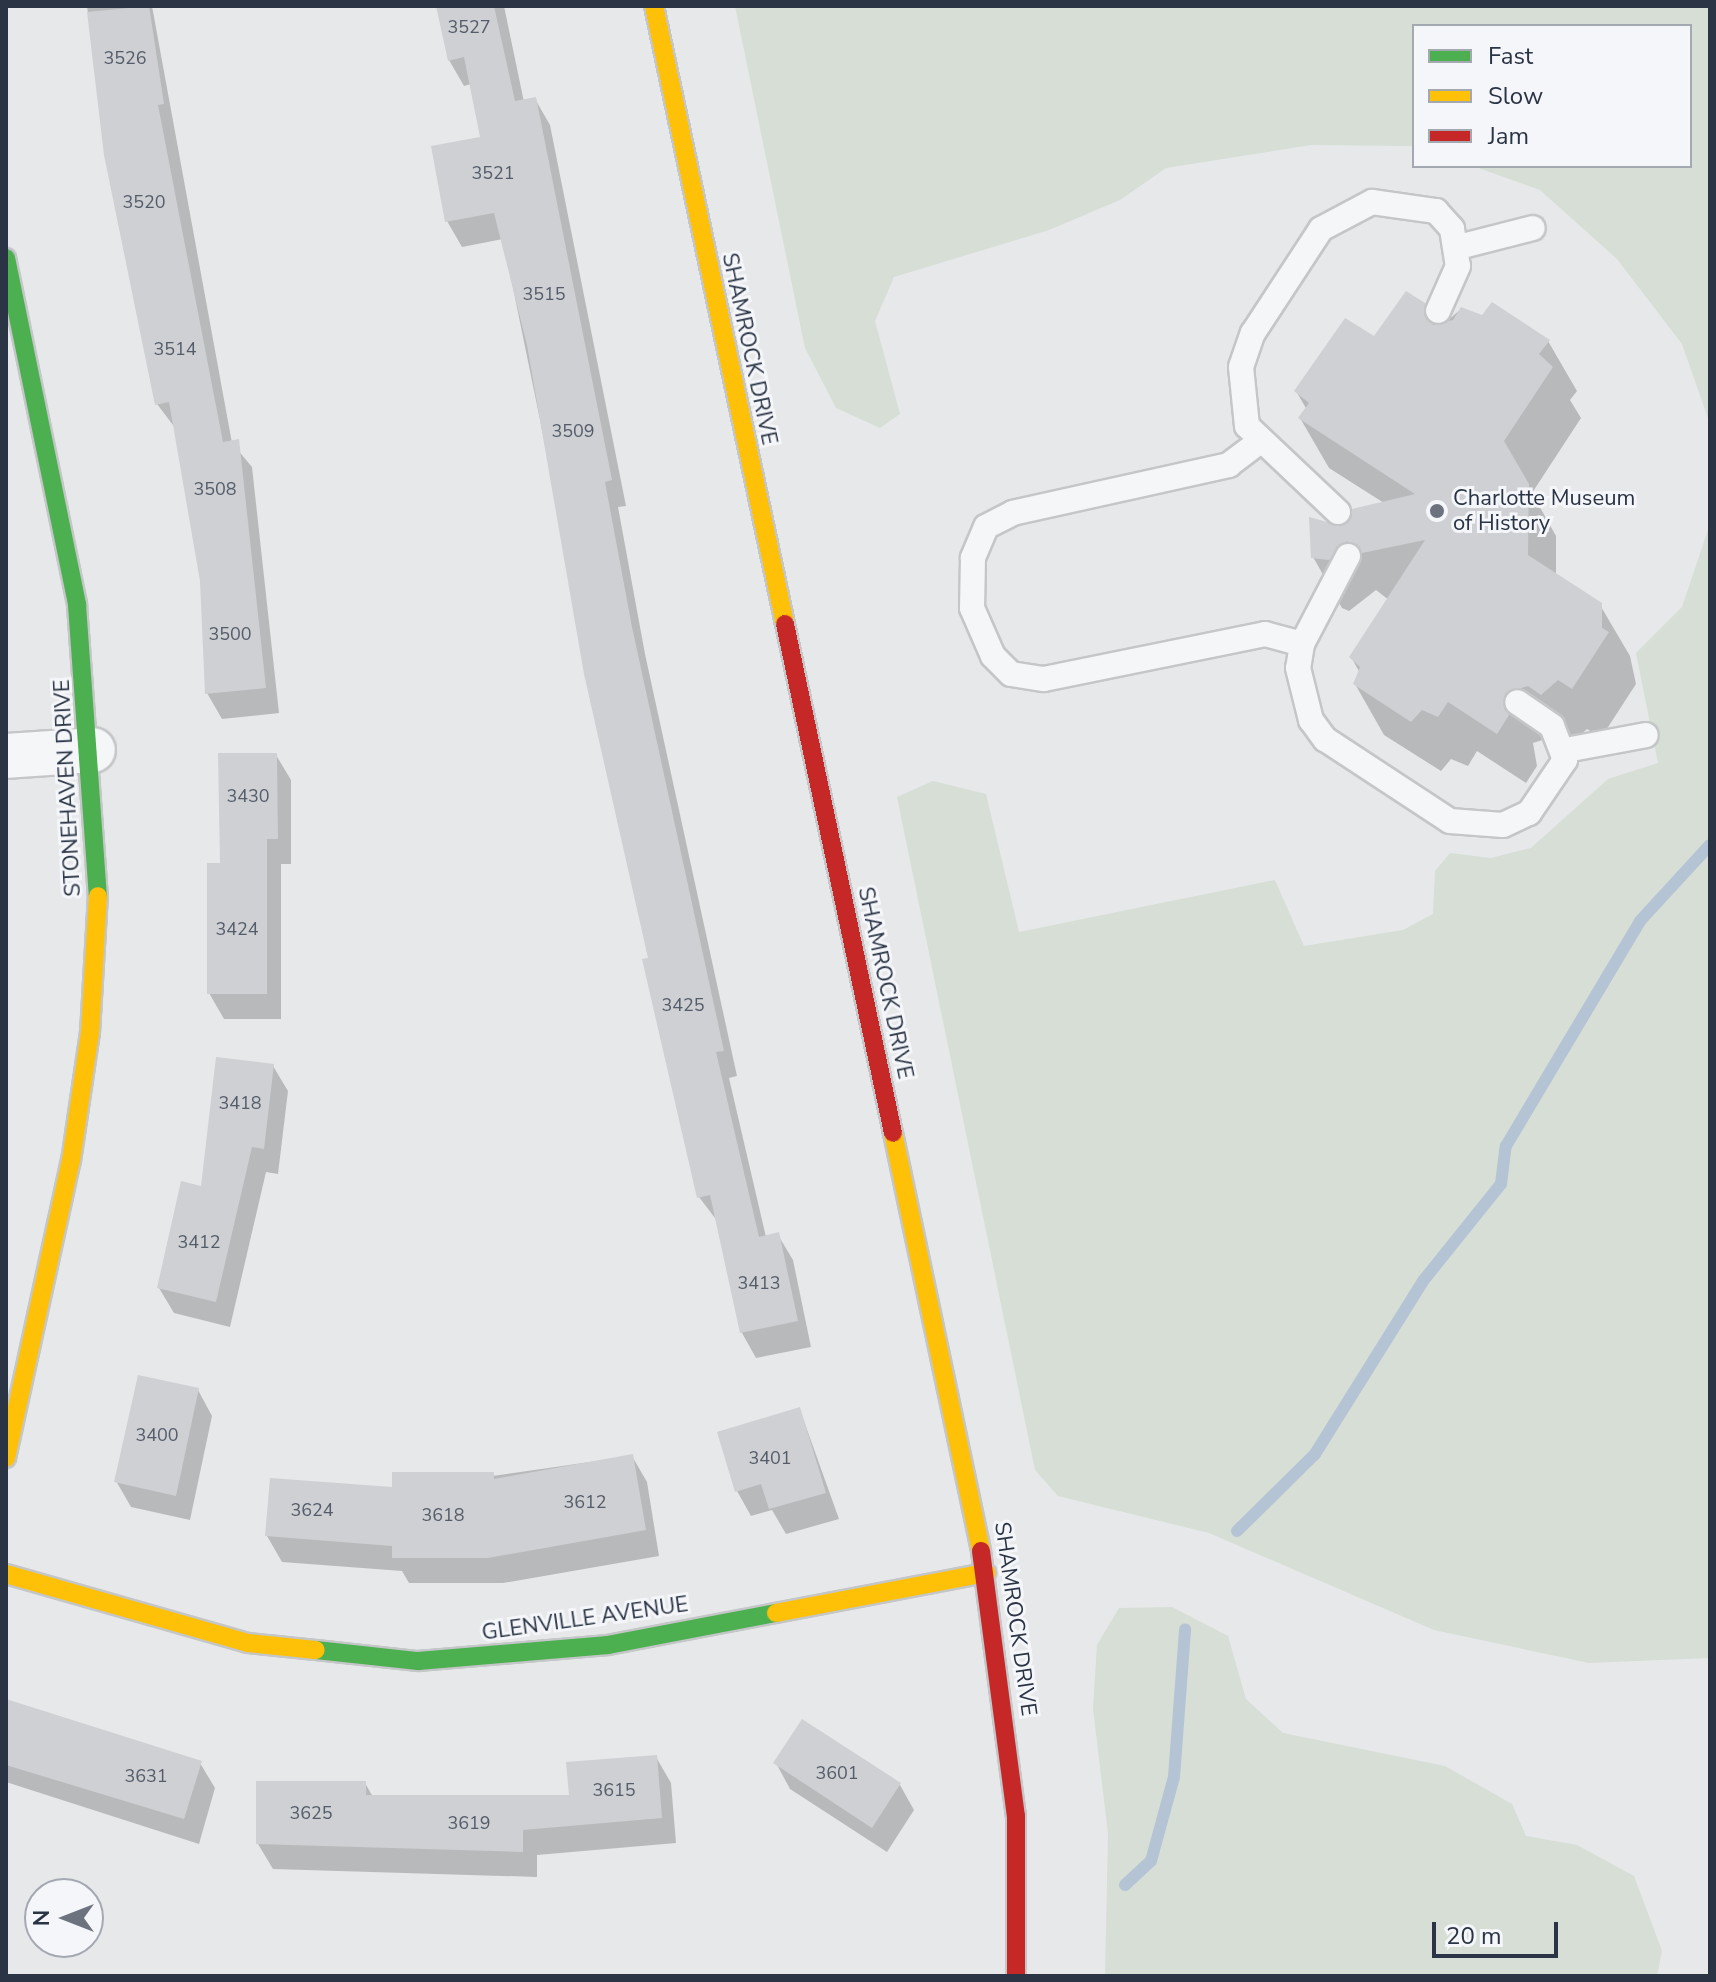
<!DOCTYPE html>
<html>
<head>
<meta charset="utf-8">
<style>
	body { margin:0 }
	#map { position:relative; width:1716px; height:1982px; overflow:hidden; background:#e6e8ea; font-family:"Nunito Sans",sans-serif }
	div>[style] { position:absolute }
	.green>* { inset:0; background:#d6ded6 }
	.shadow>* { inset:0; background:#0003 }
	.stream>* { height:12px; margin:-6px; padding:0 6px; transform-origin:6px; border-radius:6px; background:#b4c4d5 }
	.building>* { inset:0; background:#ced0d3 }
	.roads { filter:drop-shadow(2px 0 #c4c6c8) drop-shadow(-2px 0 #c4c6c8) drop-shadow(0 2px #c4c6c8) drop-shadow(0 -2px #c4c6c8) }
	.lane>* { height:24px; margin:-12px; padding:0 12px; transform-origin:12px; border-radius:12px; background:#f5f6f7 }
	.street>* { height:44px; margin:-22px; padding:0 22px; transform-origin:22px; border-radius:22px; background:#f5f6f7 }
	.fast>* { height:18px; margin:-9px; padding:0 9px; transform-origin:9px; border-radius:9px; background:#4caf50 }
	.slow>* { height:18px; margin:-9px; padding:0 9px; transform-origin:9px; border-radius:9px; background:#ffc107 }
	.jam>* { height:18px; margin:-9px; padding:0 9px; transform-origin:9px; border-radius:9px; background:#c62828 }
	.dots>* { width:22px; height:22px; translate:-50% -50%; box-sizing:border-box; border:4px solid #f4f6f9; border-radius:50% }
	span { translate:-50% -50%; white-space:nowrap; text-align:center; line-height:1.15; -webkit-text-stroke:6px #f4f6f9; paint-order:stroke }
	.number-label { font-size:18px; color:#545c69 }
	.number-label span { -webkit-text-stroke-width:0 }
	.street-label { font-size:22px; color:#2b3445 }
	.poi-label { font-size:22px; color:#2b3445 }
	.left { translate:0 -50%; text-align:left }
	.frame { position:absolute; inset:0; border:8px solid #2b3445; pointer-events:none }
	.legend { position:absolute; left:1412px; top:24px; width:280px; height:144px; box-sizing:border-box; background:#f4f6f9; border:2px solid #a4a8b1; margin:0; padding:10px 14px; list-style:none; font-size:24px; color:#2b3445 }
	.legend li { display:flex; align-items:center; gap:16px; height:40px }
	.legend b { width:40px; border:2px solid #a4a8b1 }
	.north { position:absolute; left:24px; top:1878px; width:80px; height:80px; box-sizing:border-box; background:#f4f6f9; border:2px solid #a4a8b1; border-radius:50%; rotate:270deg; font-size:22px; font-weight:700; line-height:32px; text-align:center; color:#2b3445 }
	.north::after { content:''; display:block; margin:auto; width:28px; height:36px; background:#6c737f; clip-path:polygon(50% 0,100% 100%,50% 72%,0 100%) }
	.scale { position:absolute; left:1432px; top:1922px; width:126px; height:36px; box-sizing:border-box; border:4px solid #2b3445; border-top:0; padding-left:10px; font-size:24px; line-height:28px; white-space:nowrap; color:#2b3445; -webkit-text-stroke:6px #f4f6f9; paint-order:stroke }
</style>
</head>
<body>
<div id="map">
	<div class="green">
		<div style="clip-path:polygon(735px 6px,1710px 6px,1710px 424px,1682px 344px,1617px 259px,1540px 190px,1473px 166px,1690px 166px,1690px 26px,1414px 26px,1414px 146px,1311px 145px,1166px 168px,1120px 200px,1049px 230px,894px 277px,875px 321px,900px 414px,880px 428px,836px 408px,805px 348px)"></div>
		<div style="clip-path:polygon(1710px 524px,1710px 1658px,1589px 1663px,1434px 1630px,1209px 1533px,1058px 1496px,1035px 1470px,897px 797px,933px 781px,986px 794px,1019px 932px,1275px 880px,1304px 946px,1403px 930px,1433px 914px,1435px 871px,1450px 853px,1491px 858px,1531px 848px,1608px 779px,1658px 763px,1636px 653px,1682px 607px)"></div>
		<div style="clip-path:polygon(1172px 1607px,1228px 1636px,1246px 1699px,1283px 1733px,1445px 1766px,1512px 1804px,1526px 1836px,1577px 1845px,1634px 1876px,1662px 1951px,1657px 1976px,1105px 1976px,1108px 1834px,1093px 1708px,1097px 1645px,1119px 1608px)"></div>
	</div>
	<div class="shadow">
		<div style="clip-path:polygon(87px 6px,152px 6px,232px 443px,252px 467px,279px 713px,222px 719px,207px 693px,202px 580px,176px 429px,157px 404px,106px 155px)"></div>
		<div style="clip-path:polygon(438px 6px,504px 6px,524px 102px,535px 99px,550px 125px,626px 506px,618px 507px,645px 654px,737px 1076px,729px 1078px,766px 1237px,778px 1235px,793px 1260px,811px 1347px,756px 1358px,742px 1333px,718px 1222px,699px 1197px,503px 239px,462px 247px,447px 221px,482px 138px,471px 84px,464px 86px,449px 60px)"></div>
		<div style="clip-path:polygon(1424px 304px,1439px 328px,1461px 309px,1548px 341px,1577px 391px,1570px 400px,1581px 418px,1532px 493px,1556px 536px,1556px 576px,1600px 605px,1630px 656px,1636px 684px,1601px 738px,1587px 729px,1571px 744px,1558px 735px,1533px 743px,1537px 766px,1526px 783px,1477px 751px,1468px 766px,1451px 759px,1441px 771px,1384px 735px,1355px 684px,1360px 673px,1351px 657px,1389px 600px,1376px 590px,1349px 611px,1342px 608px,1313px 557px,1384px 503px,1329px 468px,1300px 418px,1307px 410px,1296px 391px)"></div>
		<div style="clip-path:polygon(276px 755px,291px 780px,291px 864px,281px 864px,281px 1019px,224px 1019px,209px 993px,222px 865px)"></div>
		<div style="clip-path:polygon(273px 1066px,288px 1091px,278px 1174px,266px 1172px,230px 1327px,174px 1313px,159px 1288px,203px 1188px)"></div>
		<div style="clip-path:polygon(198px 1390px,212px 1416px,190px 1520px,131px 1507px,116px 1481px)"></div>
		<div style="clip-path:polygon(800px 1410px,839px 1519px,786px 1534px,772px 1510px,751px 1516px,737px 1491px)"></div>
		<div style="clip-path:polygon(632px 1456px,647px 1482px,659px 1556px,503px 1583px,409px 1583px,402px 1571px,282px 1562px,267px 1536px,394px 1490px)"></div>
		<div style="clip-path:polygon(6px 1702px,200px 1763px,215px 1788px,199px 1844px,6px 1782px)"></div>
		<div style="clip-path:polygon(656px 1757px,671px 1783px,676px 1843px,537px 1855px,537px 1877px,273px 1869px,258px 1844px,365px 1783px,373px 1797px,571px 1797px)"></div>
		<div style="clip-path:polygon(776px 1763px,900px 1785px,914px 1810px,887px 1852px,790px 1789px)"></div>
	</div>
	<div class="stream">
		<div style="left:1237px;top:1531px;width:110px;rotate:-44.6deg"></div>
		<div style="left:1315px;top:1454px;width:204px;rotate:-58deg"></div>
		<div style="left:1423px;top:1281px;width:124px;rotate:-51.2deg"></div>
		<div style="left:1501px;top:1184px;width:38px;rotate:-83deg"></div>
		<div style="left:1506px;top:1146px;width:262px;rotate:-59.2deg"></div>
		<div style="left:1640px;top:921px;width:103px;rotate:-47.4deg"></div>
		<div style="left:1125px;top:1885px;width:35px;rotate:-43deg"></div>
		<div style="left:1151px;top:1861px;width:87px;rotate:-74.7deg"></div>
		<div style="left:1174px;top:1777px;width:148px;rotate:-85.7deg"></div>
	</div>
	<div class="building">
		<div style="clip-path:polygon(149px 6px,164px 104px,158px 105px,223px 442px,239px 439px,266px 688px,205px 694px,200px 581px,169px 402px,155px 405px,104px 155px,87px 12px)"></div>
		<div style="clip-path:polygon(436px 6px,494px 6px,515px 101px,536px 97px,612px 480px,605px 482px,632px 627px,724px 1051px,716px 1052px,759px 1237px,779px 1232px,798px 1321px,740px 1333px,710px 1195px,697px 1198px,642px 959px,648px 958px,584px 674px,527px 345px,494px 213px,445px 222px,431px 146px,480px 137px,464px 57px,448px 61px)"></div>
		<div style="clip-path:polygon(1406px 291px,1425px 303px,1433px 325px,1453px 320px,1461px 307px,1482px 315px,1492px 302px,1550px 340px,1539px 354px,1553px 367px,1504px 441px,1529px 484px,1528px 555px,1602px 603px,1602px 628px,1609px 632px,1572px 689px,1558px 680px,1541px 695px,1528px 686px,1505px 693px,1509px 715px,1497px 734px,1448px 702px,1438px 717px,1422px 710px,1411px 722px,1353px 684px,1360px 667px,1349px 657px,1425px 540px,1362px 553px,1347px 541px,1329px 560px,1311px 558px,1309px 517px,1342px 526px,1352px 509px,1415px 494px,1298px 418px,1309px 403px,1294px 391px,1345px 318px,1374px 336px)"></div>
		<div style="clip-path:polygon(218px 753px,277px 753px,278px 839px,267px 839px,267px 994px,207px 994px,207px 863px,220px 863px)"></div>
		<div style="clip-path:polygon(216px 1057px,274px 1064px,264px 1149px,252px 1147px,216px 1302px,157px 1288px,181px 1181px,201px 1186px)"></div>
		<div style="clip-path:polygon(138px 1375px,199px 1388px,176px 1496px,114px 1482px)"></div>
		<div style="clip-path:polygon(800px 1407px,826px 1493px,769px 1509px,761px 1484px,735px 1492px,717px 1432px)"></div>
		<div style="clip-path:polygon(633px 1454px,646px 1530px,488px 1558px,392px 1558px,392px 1546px,265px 1536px,270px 1478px,392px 1487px,392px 1472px,494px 1472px,494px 1479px)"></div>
		<div style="clip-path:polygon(6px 1699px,202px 1761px,184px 1819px,6px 1765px)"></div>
		<div style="clip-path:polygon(802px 1719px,901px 1783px,872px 1828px,773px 1763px)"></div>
		<div style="clip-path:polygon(657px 1755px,662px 1818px,523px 1830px,523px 1852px,256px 1844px,256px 1781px,366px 1781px,366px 1795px,569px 1795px,566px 1762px)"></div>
	</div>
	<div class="roads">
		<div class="lane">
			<div style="left:1459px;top:247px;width:76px;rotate:-14.4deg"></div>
			<div style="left:1259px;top:442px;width:38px;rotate:143deg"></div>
			<div style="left:1229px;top:465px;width:221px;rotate:167.5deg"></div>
			<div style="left:1013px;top:513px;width:30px;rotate:153deg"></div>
			<div style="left:986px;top:527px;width:34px;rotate:113deg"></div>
			<div style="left:973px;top:558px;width:50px;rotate:91.1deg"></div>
			<div style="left:972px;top:608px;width:52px;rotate:66.4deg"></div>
			<div style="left:993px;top:656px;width:25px;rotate:45deg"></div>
			<div style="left:1011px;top:674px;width:33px;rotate:9deg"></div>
			<div style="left:1044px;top:679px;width:226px;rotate:-11.5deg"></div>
			<div style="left:1265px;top:634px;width:38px;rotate:15deg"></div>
			<div style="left:1338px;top:512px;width:125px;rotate:-136.6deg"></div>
			<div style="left:1247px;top:426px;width:59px;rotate:-95.8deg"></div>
			<div style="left:1241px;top:367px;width:36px;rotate:-71deg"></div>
			<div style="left:1253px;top:333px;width:124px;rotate:-56.8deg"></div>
			<div style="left:1321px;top:229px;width:58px;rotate:-27.9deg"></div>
			<div style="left:1372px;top:202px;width:65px;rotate:8deg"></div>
			<div style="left:1436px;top:211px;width:24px;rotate:48deg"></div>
			<div style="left:1452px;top:229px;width:37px;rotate:81deg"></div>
			<div style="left:1458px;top:266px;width:49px;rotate:114deg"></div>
			<div style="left:1348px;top:556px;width:99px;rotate:117.6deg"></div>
			<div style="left:1302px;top:644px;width:24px;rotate:99deg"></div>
			<div style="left:1298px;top:668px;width:54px;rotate:76deg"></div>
			<div style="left:1311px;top:720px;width:24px;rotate:54deg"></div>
			<div style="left:1325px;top:739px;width:149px;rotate:33.3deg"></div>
			<div style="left:1450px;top:821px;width:53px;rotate:4.3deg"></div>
			<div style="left:1503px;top:825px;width:29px;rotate:-25deg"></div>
			<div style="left:1529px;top:813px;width:64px;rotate:-55.8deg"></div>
			<div style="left:1565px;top:760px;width:36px;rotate:-111deg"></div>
			<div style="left:1552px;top:726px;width:42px;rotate:-145.6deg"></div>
			<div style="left:1566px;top:750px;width:81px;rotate:-10.6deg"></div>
		</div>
		<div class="street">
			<div style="left:6px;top:756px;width:87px;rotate:-3.9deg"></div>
		</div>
		<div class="fast">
			<div style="left:6px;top:258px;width:354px;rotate:78.4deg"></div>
			<div style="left:77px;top:605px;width:292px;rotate:85.9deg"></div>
			<div style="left:316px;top:1650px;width:103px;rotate:6.2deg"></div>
			<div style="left:418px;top:1661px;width:191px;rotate:-4.8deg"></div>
			<div style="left:608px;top:1645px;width:171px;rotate:-10.8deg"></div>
		</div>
		<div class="slow">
			<div style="left:654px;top:6px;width:632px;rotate:78.03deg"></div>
			<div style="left:893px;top:1133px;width:427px;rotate:78.1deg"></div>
			<div style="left:6px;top:1458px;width:304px;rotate:-77.7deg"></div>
			<div style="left:71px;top:1161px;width:129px;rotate:-81.6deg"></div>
			<div style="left:90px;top:1033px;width:137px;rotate:-86.7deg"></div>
			<div style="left:6px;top:1574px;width:252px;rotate:15.9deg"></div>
			<div style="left:248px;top:1643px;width:68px;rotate:5.9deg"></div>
			<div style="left:776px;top:1613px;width:214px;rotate:-10.8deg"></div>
		</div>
		<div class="jam">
			<div style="left:785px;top:624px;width:520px;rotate:78.02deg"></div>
			<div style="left:981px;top:1551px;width:267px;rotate:82.5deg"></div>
			<div style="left:1016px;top:1816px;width:160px;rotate:90deg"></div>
		</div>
	</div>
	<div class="dots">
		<div style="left:1437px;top:511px;background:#6c737f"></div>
	</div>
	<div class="number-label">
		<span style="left:469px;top:27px">3527</span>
		<span style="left:125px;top:58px">3526</span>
		<span style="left:493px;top:173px">3521</span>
		<span style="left:144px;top:202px">3520</span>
		<span style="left:544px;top:294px">3515</span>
		<span style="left:175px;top:349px">3514</span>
		<span style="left:573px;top:431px">3509</span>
		<span style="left:215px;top:489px">3508</span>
		<span style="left:230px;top:634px">3500</span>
		<span style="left:248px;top:796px">3430</span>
		<span style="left:237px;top:929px">3424</span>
		<span style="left:683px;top:1005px">3425</span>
		<span style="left:240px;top:1103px">3418</span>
		<span style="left:199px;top:1242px">3412</span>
		<span style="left:759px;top:1283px">3413</span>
		<span style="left:157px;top:1435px">3400</span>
		<span style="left:770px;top:1458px">3401</span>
		<span style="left:585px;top:1502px">3612</span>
		<span style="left:312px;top:1510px">3624</span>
		<span style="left:443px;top:1515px">3618</span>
		<span style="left:837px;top:1773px">3601</span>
		<span style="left:146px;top:1776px">3631</span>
		<span style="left:614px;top:1790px">3615</span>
		<span style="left:311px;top:1813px">3625</span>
		<span style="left:469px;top:1823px">3619</span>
	</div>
	<div class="street-label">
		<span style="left:749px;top:349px;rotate:78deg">SHAMROCK DRIVE</span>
		<span style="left:68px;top:788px;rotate:-93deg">STONEHAVEN DRIVE</span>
		<span style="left:885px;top:983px;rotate:78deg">SHAMROCK DRIVE</span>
		<span style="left:585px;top:1619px;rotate:-8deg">GLENVILLE AVENUE</span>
		<span style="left:1015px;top:1619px;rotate:82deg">SHAMROCK DRIVE</span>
	</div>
	<div class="poi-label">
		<span class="left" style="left:1453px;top:511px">Charlotte Museum<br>of History</span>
	</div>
	<div class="frame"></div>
	<ul class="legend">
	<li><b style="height:10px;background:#4caf50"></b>Fast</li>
	<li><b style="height:10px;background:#ffc107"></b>Slow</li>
	<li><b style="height:10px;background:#c62828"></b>Jam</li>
	</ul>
	<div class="north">N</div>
	<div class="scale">20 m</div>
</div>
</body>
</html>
